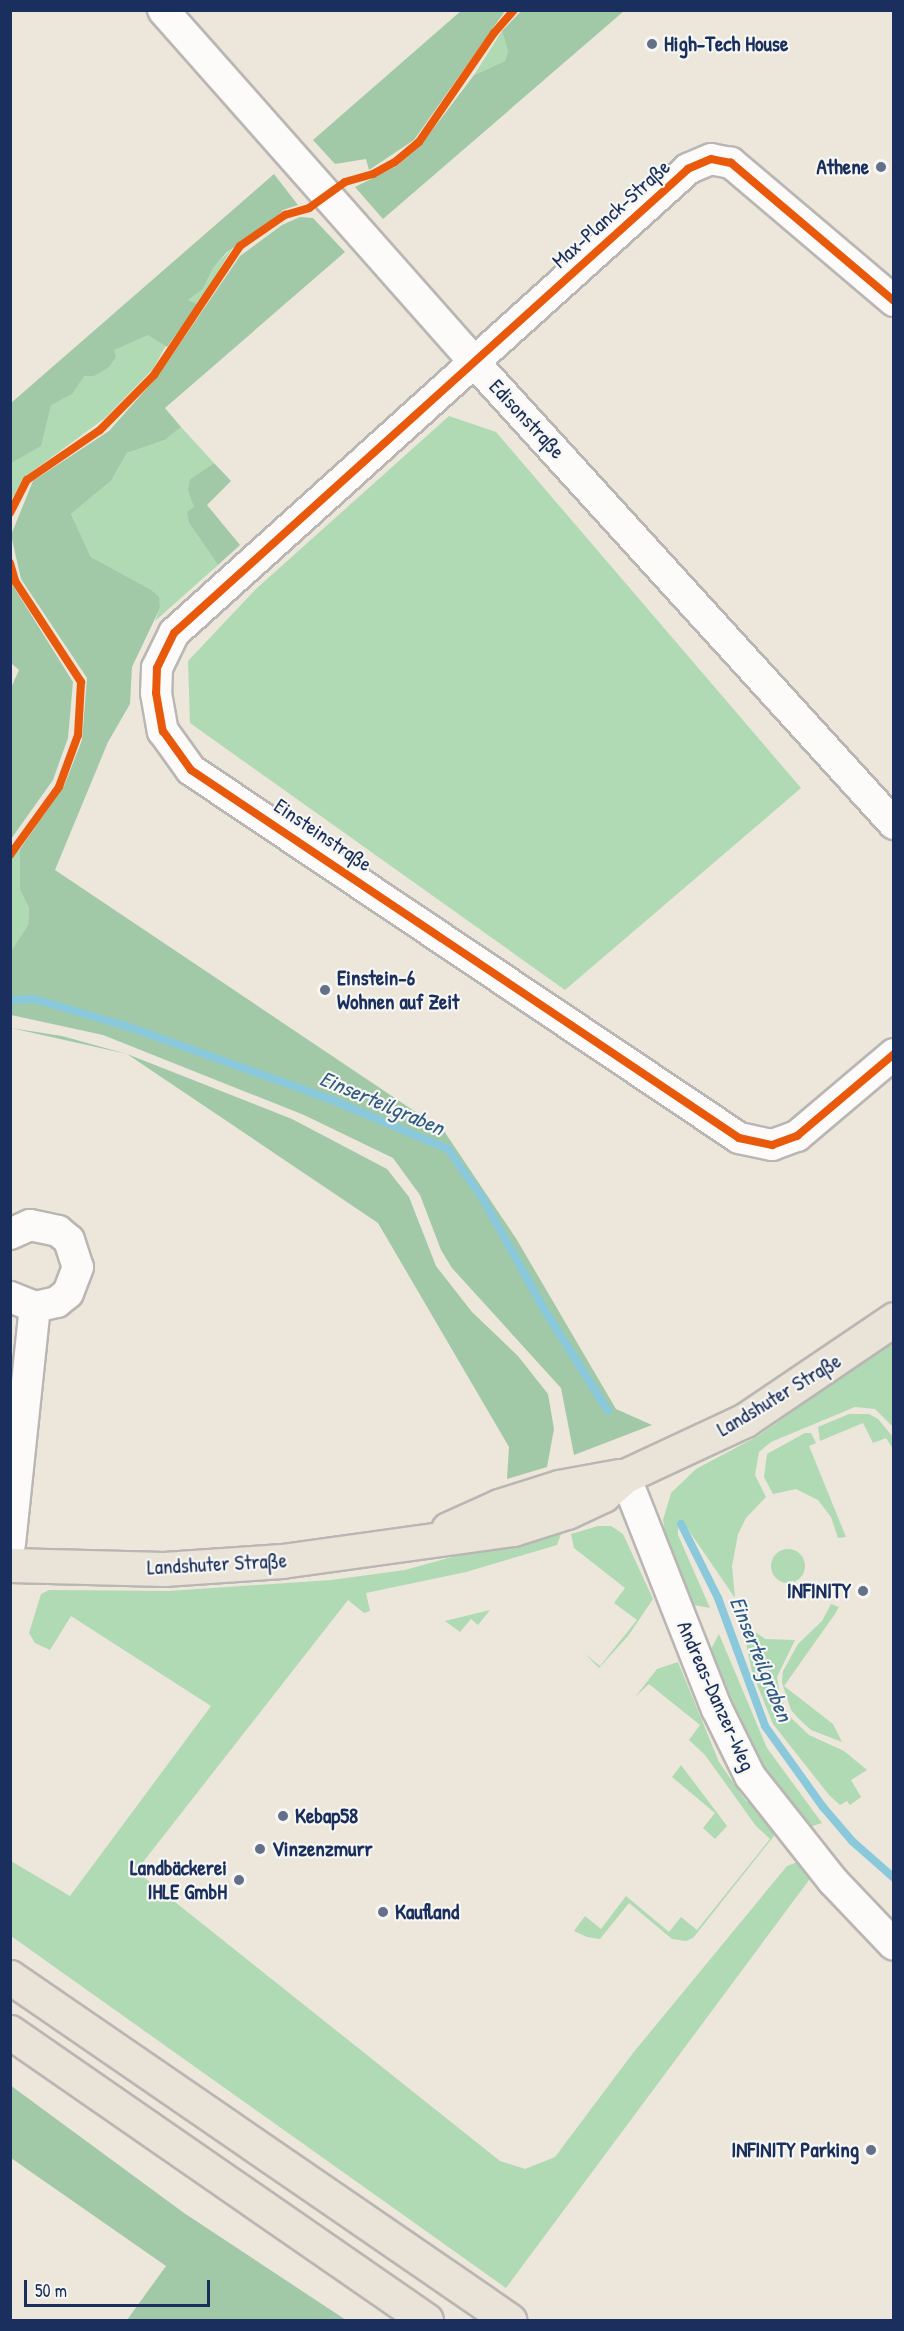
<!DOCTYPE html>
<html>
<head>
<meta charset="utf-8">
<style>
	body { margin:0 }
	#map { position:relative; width:904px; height:2331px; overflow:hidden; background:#ede6db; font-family:"Patrick Hand",sans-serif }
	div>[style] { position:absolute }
	.green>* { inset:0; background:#afdab3 }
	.round { border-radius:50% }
	.forest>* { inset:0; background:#a2c9a7 }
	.stream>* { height:8px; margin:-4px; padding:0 4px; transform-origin:4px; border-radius:4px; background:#8ac9dc }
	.roads { filter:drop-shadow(2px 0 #b9b6b3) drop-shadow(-2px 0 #b9b6b3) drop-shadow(0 2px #b9b6b3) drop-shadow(0 -2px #b9b6b3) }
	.minor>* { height:30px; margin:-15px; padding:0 15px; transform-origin:15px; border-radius:15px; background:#fcfbfa }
	.major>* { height:33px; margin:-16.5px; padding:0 16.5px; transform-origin:16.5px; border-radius:16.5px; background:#eae3d7 }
	.highway>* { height:33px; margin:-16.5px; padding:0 16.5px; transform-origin:16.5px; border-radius:16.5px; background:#eae3d7 }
	.cycleway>* { height:8px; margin:-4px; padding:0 4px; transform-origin:4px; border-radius:4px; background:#e8590c }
	.dots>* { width:16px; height:16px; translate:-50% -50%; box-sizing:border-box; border:3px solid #f6f6f2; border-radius:50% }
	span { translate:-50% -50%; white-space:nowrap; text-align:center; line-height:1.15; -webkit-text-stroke:4.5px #f6f6f2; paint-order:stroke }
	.poi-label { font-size:21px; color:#1b2f5e; font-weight:700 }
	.left { translate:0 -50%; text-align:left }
	.right { translate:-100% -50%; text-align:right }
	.street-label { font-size:21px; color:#1b2f5e }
	.water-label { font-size:22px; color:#2f5a84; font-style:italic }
	.frame { position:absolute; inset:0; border:12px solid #1b2f5e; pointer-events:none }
	.scale { position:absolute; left:24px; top:2280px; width:186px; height:27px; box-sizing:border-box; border:3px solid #1b2f5e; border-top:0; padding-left:8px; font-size:18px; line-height:21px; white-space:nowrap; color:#1b2f5e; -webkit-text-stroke:4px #f6f6f2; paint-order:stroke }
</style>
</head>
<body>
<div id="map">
	<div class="green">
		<div style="clip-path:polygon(502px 31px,508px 51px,505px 61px,474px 75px)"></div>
		<div style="clip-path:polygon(233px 247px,198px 304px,188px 300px,203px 289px,213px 268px)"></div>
		<div style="clip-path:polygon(141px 327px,169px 340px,153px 369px,105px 418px,26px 476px,11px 500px,11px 426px)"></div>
		<div style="clip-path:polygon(449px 416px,496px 432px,801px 788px,565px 990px,190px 723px,188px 661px,257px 588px)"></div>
		<div style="clip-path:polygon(181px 427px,214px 463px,190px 479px,194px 507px,189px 523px,218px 565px,155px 621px,160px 608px,150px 589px,91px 557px,71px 514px,111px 481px,127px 453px,165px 440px)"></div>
		<div style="clip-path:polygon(20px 849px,20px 890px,29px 908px,28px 925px,11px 951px,10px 859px)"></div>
		<div style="clip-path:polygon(893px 1341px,893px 1427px,875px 1409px,855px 1407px,771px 1442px,759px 1452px,755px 1475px,766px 1497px,746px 1518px,738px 1534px,732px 1566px,735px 1598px,683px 1522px,678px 1524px,678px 1535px,710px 1608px,694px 1605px,666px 1537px,663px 1520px,671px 1493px,696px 1469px,758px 1436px)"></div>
		<div style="clip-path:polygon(849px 1414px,869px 1414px,878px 1419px,893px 1437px,893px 1449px,886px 1438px,873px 1443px,863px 1423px,820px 1441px,818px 1427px)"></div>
		<div style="clip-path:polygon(805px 1433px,811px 1433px,816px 1443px,809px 1446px,846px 1537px,838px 1538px,831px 1517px,818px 1500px,796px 1489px,773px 1494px,764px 1477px,767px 1454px)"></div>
		<div style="clip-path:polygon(564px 1526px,557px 1545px,466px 1572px,366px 1593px,370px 1611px,364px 1613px,348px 1600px,136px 1871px,500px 2161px,525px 2169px,555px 2157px,633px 2053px,787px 1866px,800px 1861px,815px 1872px,506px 2288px,11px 1936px,11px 1861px,70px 1896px,211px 1706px,71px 1616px,50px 1650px,35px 1643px,29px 1633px,41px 1594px,49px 1590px,168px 1591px,331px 1580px,405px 1570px)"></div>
		<div style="clip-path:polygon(598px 1526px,611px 1526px,623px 1534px,653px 1599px,628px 1636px,599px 1668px,585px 1654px,600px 1666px,637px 1620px,614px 1603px,625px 1588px,574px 1548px,571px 1534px)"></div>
		<div class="round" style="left:771px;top:1549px;width:34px;height:34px"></div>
		<div style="clip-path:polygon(831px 1604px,839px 1607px,835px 1614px,784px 1686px,833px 1724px,842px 1742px,811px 1730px,799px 1719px,791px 1710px,784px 1689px,782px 1682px,783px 1671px,798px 1644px,822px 1621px)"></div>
		<div style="clip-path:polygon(490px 1610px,478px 1625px,471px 1619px,460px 1632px,445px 1621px)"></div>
		<div style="clip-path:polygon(747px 1626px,765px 1639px,795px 1640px,777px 1677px,780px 1696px,789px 1716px,809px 1735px,844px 1751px,867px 1770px,851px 1780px,861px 1797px,850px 1805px,847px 1801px,840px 1805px,829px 1795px,773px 1724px,752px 1672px,743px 1628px)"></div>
		<div style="clip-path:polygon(719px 1634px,767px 1748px,822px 1823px,803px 1829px,758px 1762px,711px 1649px)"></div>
		<div style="clip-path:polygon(678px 1662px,719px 1762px,746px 1801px,753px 1804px,774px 1827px,774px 1836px,693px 1938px,686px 1941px,672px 1939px,629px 1903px,600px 1939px,587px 1937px,574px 1931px,585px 1916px,601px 1929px,626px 1896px,669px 1932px,681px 1917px,697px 1930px,770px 1839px,756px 1826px,705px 1755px,689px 1740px,700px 1725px,649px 1684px,635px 1697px,657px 1669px)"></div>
		<div style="clip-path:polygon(681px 1765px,727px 1826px,715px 1839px,703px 1828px,715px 1813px,672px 1777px)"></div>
	</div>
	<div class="forest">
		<div style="clip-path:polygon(462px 10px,505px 11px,414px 140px,369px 170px,366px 159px,335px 164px,313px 140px)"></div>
		<div style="clip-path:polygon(521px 11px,624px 11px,383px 219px,355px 187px,397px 166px,421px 145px,474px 75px,505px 61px,508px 51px,502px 31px)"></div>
		<div style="clip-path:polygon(274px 174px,298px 205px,283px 210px,272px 222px,227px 252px,213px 268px,203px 289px,188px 300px,198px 304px,167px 347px,148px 335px,114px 350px,116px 357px,109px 367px,94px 376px,84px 376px,72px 394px,51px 405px,41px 446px,11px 463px,11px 403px)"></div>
		<div style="clip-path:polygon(300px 217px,313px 218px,345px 252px,165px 408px,181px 427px,165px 440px,127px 453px,111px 481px,71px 514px,91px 557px,150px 589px,159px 597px,160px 608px,132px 667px,130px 704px,108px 742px,55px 870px,444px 1131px,517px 1240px,616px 1409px,652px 1425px,574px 1455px,561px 1388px,452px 1268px,441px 1250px,420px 1195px,393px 1158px,304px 1115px,103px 1035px,11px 1015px,11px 951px,28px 925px,29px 908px,20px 890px,20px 849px,64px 786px,82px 740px,87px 678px,21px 579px,11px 535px,33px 481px,109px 431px,157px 377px,240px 256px,282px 225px)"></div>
		<div style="clip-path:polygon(214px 463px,231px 481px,207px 505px,240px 545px,218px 565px,189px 523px,187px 512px,194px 507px,188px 490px,190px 479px)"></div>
		<div style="clip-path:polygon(10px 581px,73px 682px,68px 738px,53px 780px,11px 839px,10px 690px,19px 670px,11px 663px)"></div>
		<div style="clip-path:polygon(11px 1028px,62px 1036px,127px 1054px,292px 1119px,387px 1169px,409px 1197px,436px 1266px,472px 1312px,518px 1356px,548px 1394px,554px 1429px,547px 1467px,507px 1479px,509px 1447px,378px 1223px,127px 1054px)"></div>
		<div style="clip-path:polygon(10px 2085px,184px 2213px,346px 2320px,127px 2320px,166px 2266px,11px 2158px)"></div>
	</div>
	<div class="stream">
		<div style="left:10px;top:1000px;width:24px;rotate:-2deg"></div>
		<div style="left:34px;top:999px;width:96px;rotate:16.4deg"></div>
		<div style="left:126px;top:1026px;width:217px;rotate:19.7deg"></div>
		<div style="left:330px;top:1099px;width:128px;rotate:23deg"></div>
		<div style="left:448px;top:1149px;width:61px;rotate:55deg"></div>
		<div style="left:483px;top:1199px;width:126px;rotate:61deg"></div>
		<div style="left:544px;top:1309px;width:120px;rotate:57.9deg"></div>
		<div style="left:681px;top:1524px;width:83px;rotate:63.4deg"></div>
		<div style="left:718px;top:1598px;width:136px;rotate:69.8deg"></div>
		<div style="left:765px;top:1726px;width:100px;rotate:54.4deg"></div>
		<div style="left:823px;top:1807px;width:45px;rotate:49.5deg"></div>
		<div style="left:852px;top:1841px;width:56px;rotate:41.4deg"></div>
	</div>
	<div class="roads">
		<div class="minor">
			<div style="left:163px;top:10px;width:468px;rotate:48.5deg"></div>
			<div style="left:473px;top:361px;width:626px;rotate:47.72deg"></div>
			<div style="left:894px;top:301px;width:214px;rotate:-139.7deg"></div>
			<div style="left:731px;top:163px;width:20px;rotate:-169deg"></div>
			<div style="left:711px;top:159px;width:25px;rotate:157deg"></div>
			<div style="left:688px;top:169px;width:692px;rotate:137.93deg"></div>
			<div style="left:174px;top:633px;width:39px;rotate:116deg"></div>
			<div style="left:157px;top:668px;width:25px;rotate:92deg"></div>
			<div style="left:156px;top:693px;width:39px;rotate:80deg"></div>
			<div style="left:163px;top:731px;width:48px;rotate:54.3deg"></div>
			<div style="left:191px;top:770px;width:660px;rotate:33.88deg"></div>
			<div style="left:739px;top:1138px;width:34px;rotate:12deg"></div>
			<div style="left:772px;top:1145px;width:27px;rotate:-20deg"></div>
			<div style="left:797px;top:1136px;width:127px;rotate:-40.2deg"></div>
			<div style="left:10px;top:1234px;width:22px;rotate:-24deg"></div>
			<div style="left:30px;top:1225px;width:29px;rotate:12deg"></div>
			<div style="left:58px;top:1231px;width:14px;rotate:39deg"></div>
			<div style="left:69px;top:1240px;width:28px;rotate:72deg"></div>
			<div style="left:78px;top:1267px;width:28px;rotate:111deg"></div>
			<div style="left:68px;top:1293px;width:14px;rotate:141deg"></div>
			<div style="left:57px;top:1302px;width:23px;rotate:167deg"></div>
			<div style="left:35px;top:1307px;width:27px;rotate:-158deg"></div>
			<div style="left:625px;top:1476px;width:251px;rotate:68.5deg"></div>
			<div style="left:717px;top:1709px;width:75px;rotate:63.8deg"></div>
			<div style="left:750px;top:1776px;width:134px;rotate:51.7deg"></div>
			<div style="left:833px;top:1881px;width:88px;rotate:46.4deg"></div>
			<div style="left:10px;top:1544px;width:238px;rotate:-84deg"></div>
		</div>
		<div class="major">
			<div style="left:448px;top:1529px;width:56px;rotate:-24.3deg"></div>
			<div style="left:499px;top:1506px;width:63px;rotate:-17.6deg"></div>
			<div style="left:559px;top:1487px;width:61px;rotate:-10.4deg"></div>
			<div style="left:10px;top:1565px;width:154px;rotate:1.5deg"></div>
			<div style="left:164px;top:1569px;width:118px;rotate:-3.9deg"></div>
			<div style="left:282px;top:1561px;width:233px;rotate:-7.9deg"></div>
			<div style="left:513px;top:1529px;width:57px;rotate:-17.5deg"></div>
			<div style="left:567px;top:1512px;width:40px;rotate:-25deg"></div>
			<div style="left:603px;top:1495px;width:29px;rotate:-41deg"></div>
			<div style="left:625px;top:1476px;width:132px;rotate:-25deg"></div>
			<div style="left:745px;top:1420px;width:180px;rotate:-34.1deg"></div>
		</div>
		<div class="highway">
			<div style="left:10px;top:1977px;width:606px;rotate:34.5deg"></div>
			<div style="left:10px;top:2032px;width:506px;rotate:34.7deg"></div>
		</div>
	</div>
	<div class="cycleway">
		<div style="left:894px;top:301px;width:214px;rotate:-139.7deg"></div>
		<div style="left:731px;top:163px;width:20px;rotate:-169deg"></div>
		<div style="left:711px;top:159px;width:25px;rotate:157deg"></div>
		<div style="left:688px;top:169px;width:692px;rotate:137.93deg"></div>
		<div style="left:174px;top:633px;width:39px;rotate:116deg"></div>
		<div style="left:157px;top:668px;width:25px;rotate:92deg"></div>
		<div style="left:156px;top:693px;width:39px;rotate:80deg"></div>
		<div style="left:163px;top:731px;width:48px;rotate:54.3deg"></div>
		<div style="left:191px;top:770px;width:660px;rotate:33.88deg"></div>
		<div style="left:739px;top:1138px;width:34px;rotate:12deg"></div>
		<div style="left:772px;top:1145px;width:27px;rotate:-20deg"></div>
		<div style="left:797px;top:1136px;width:127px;rotate:-40.2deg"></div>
		<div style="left:10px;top:513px;width:37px;rotate:-63deg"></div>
		<div style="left:27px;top:480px;width:88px;rotate:-34.4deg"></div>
		<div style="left:100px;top:430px;width:77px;rotate:-45.5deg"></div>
		<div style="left:154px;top:375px;width:155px;rotate:-56.3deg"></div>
		<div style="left:240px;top:246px;width:55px;rotate:-34.6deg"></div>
		<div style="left:285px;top:215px;width:25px;rotate:-16deg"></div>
		<div style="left:309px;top:208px;width:44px;rotate:-35.8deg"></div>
		<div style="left:345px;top:182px;width:29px;rotate:-16deg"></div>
		<div style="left:373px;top:174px;width:25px;rotate:-29deg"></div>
		<div style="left:395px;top:162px;width:31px;rotate:-40deg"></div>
		<div style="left:419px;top:142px;width:132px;rotate:-55.5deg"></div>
		<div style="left:494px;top:33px;width:30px;rotate:-49deg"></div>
		<div style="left:10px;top:563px;width:19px;rotate:74deg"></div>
		<div style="left:15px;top:581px;width:121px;rotate:56.8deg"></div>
		<div style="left:81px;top:682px;width:53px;rotate:93.2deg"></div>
		<div style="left:78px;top:735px;width:55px;rotate:110.1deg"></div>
		<div style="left:59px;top:787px;width:84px;rotate:125.8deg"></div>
	</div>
	<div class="dots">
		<div style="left:652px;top:44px;background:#646f8a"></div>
		<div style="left:881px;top:167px;background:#646f8a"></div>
		<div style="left:325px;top:990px;background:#646f8a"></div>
		<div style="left:863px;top:1591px;background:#646f8a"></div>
		<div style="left:283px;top:1816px;background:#646f8a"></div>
		<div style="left:260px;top:1849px;background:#646f8a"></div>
		<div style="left:239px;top:1880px;background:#646f8a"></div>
		<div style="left:383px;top:1912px;background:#646f8a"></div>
		<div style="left:871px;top:2150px;background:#646f8a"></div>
	</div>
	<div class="poi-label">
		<span class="left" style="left:664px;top:44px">High-Tech House</span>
		<span class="right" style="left:869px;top:167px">Athene</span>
		<span class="left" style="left:337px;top:990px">Einstein-6<br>Wohnen auf Zeit</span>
		<span class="right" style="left:851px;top:1591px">INFINITY</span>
		<span class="left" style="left:295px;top:1816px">Kebap58</span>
		<span class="left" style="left:272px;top:1849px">Vinzenzmurr</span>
		<span class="right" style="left:227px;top:1880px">Landbäckerei<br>IHLE GmbH</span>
		<span class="left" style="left:395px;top:1912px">Kaufland</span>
		<span class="right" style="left:859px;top:2150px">INFINITY Parking</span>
	</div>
	<div class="street-label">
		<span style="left:611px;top:214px;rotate:-42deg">Max-Planck-Straße</span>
		<span style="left:527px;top:419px;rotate:47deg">Edisonstraße</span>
		<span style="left:323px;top:835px;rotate:34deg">Einsteinstraße</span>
		<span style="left:779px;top:1395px;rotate:-31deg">Landshuter Straße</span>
		<span style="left:217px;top:1564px;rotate:-3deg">Landshuter Straße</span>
		<span style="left:716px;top:1696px;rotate:66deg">Andreas-Danzer-Weg</span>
	</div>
	<div class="water-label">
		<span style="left:382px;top:1103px;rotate:23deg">Einserteilgraben</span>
		<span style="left:761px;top:1659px;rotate:68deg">Einserteilgraben</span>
	</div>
	<div class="frame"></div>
	<div class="scale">50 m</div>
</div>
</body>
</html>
